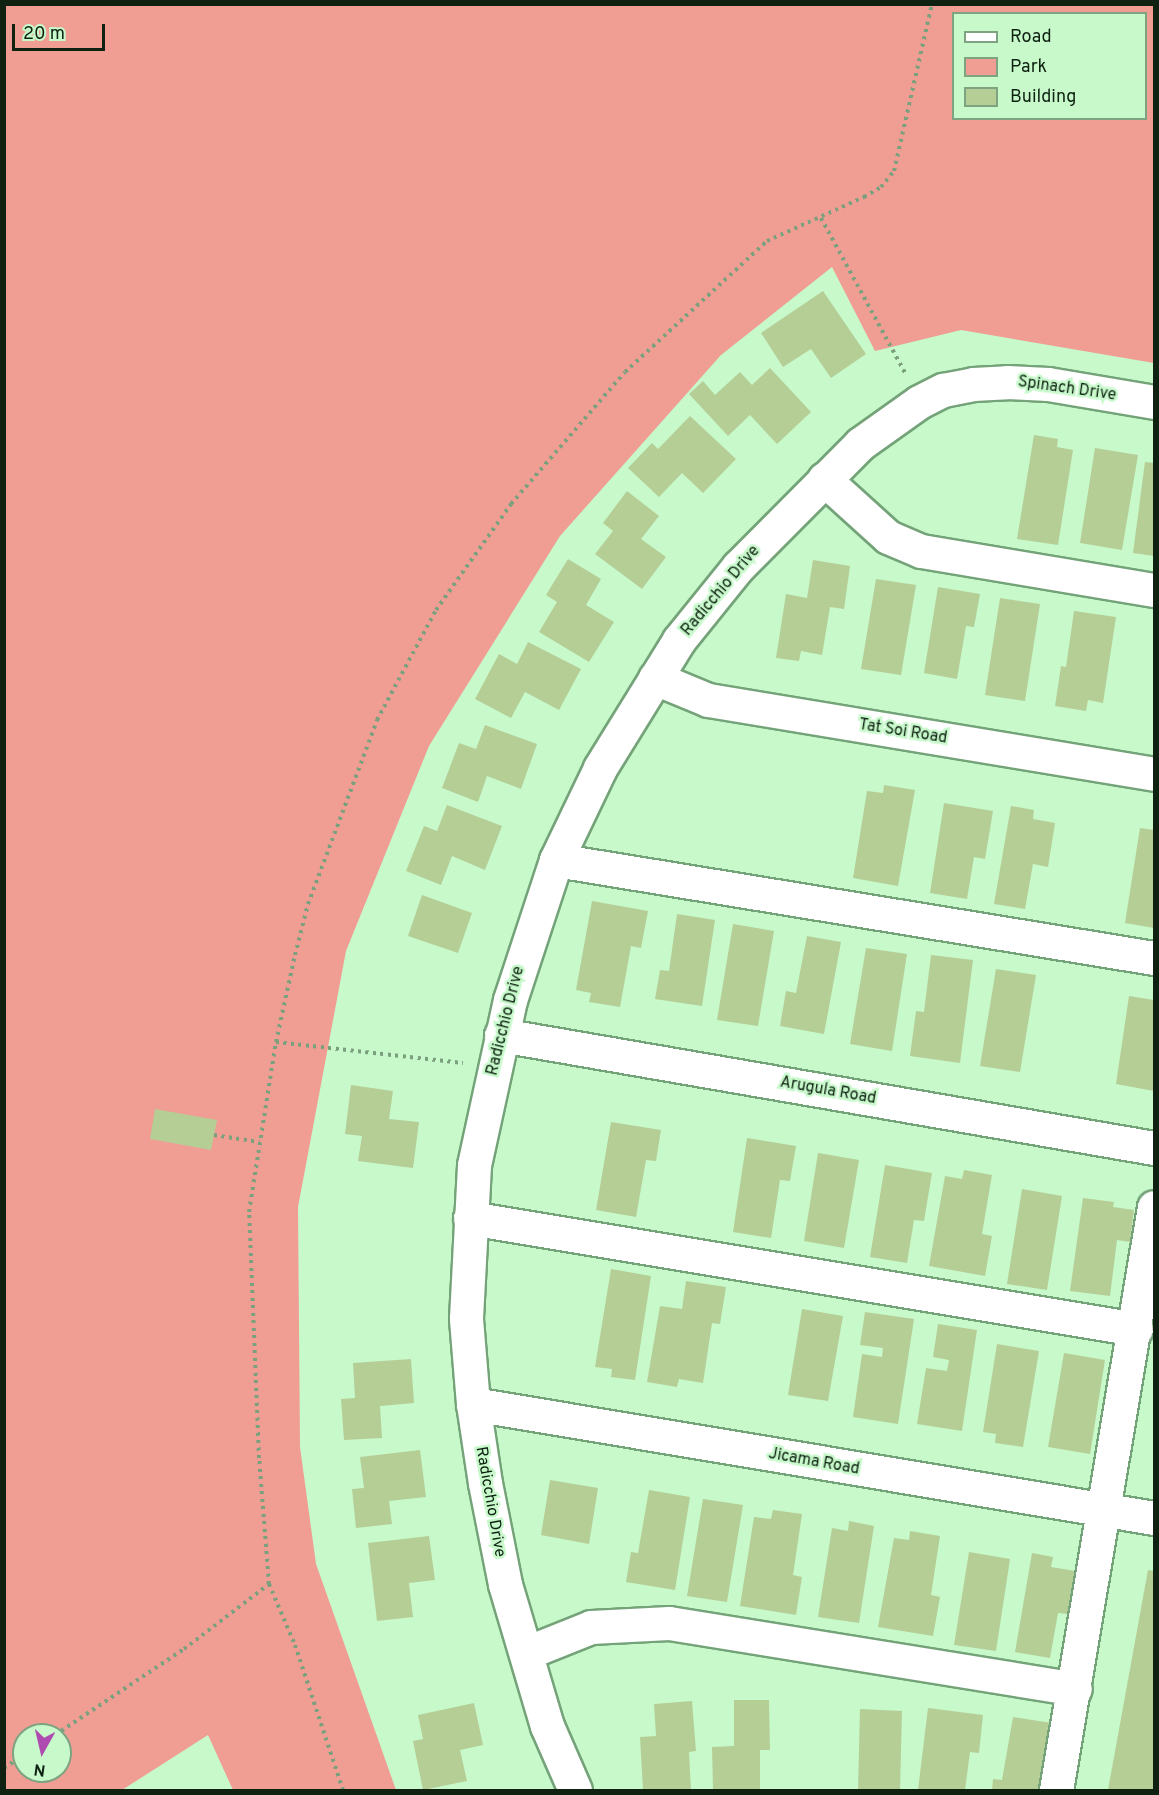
<!DOCTYPE html>
<html>
<head>
<meta charset="utf-8">
<style>
	body { margin:0 }
	#map { position:relative; width:1159px; height:1795px; overflow:hidden; background:#c7f9cb; font-family:Overpass,sans-serif }
	div>[style] { position:absolute }
	.green>* { inset:0; background:#f09d93 }
	.building>* { inset:0; background:#b5ce96 }
	.path>* { height:4px; margin-top:-2px; transform-origin:0; background:repeating-linear-gradient(90deg,#7ba07e 0 3px,transparent 0 7.5px) }
	.roads { filter:drop-shadow(2px 0 #75a379) drop-shadow(-2px 0 #75a379) drop-shadow(0 2px #75a379) drop-shadow(0 -2px #75a379) }
	.minor>* { height:33px; margin:-16.5px; padding:0 16.5px; transform-origin:16.5px; border-radius:16.5px; background:#fff }
	span { translate:-50% -50%; white-space:nowrap; text-align:center; line-height:1.15; -webkit-text-stroke:5px #c7f9cb; paint-order:stroke }
	.street-label { font-size:16px; color:#0f2212 }
	.frame { position:absolute; inset:0; border:6px solid #0f2212; pointer-events:none }
	.legend { position:absolute; left:952px; top:12px; width:195px; height:108px; box-sizing:border-box; background:#c7f9cb; border:2px solid #7da381; margin:0; padding:8px 10px; list-style:none; font-size:18px; color:#0f2212 }
	.legend li { display:flex; align-items:center; gap:12px; height:30px }
	.legend b { width:30px; border:2px solid #7da381 }
	.north { position:absolute; left:12px; top:1723px; width:60px; height:60px; box-sizing:border-box; background:#c7f9cb; border:2px solid #7da381; border-radius:50%; rotate:188deg; font-size:16px; font-weight:700; line-height:24px; text-align:center; color:#0f2212 }
	.north::after { content:''; display:block; margin:auto; width:21px; height:27px; background:#af4ab0; clip-path:polygon(50% 0,100% 100%,50% 72%,0 100%) }
	.scale { position:absolute; left:12px; top:24px; width:93px; height:27px; box-sizing:border-box; border:3px solid #0f2212; border-top:0; padding-left:8px; font-size:18px; line-height:21px; white-space:nowrap; color:#0f2212; -webkit-text-stroke:4px #c7f9cb; paint-order:stroke }
</style>
</head>
<body>
<div id="map">
	<div class="green">
		<div style="clip-path:polygon(evenodd,5px 5px,1154px 5px,1154px 363px,961px 330px,875px 351px,832px 267px,721px 355px,560px 536px,429px 746px,346px 951px,298px 1207px,300px 1447px,316px 1564px,396px 1790px,233px 1790px,208px 1735px,122px 1790px,5px 1790px,5px 5px,954px 14px,1146px 14px,1146px 118px,954px 118px,954px 14px,5px 5px,24px 1735px,60px 1735px,60px 1771px,24px 1771px,24px 1735px)"></div>
	</div>
	<div class="building">
		<div style="clip-path:polygon(823px 291px,866px 354px,831px 378px,811px 349px,783px 367px,761px 333px)"></div>
		<div style="clip-path:polygon(770px 368px,811px 412px,777px 444px,750px 415px,728px 436px,689px 394px,703px 381px,715px 395px,740px 372px,752px 385px)"></div>
		<div style="clip-path:polygon(690px 416px,736px 459px,703px 493px,682px 473px,659px 497px,628px 468px,652px 443px,658px 449px)"></div>
		<div style="clip-path:polygon(1034px 435px,1058px 439px,1057px 447px,1073px 450px,1058px 545px,1017px 539px)"></div>
		<div style="clip-path:polygon(1095px 448px,1138px 455px,1122px 550px,1080px 543px)"></div>
		<div style="clip-path:polygon(1145px 462px,1154px 463px,1154px 556px,1133px 553px)"></div>
		<div style="clip-path:polygon(627px 491px,659px 516px,641px 539px,666px 557px,642px 589px,595px 554px,613px 531px,603px 523px)"></div>
		<div style="clip-path:polygon(568px 559px,601px 579px,586px 605px,614px 622px,589px 662px,539px 632px,557px 602px,546px 595px)"></div>
		<div style="clip-path:polygon(813px 560px,850px 566px,844px 609px,830px 607px,822px 655px,801px 651px,799px 661px,776px 658px,786px 594px,807px 598px)"></div>
		<div style="clip-path:polygon(876px 579px,916px 585px,901px 675px,861px 669px)"></div>
		<div style="clip-path:polygon(938px 587px,980px 594px,974px 627px,966px 626px,957px 679px,924px 673px)"></div>
		<div style="clip-path:polygon(1000px 598px,1040px 604px,1025px 701px,985px 695px)"></div>
		<div style="clip-path:polygon(1074px 611px,1116px 617px,1103px 703px,1088px 700px,1086px 711px,1055px 706px,1061px 666px,1066px 667px)"></div>
		<div style="clip-path:polygon(528px 642px,581px 669px,559px 710px,525px 692px,511px 718px,475px 699px,499px 654px,517px 664px)"></div>
		<div style="clip-path:polygon(485px 725px,537px 744px,521px 789px,487px 776px,478px 802px,442px 788px,459px 743px,476px 749px)"></div>
		<div style="clip-path:polygon(884px 785px,915px 790px,898px 886px,853px 878px,867px 791px,883px 793px)"></div>
		<div style="clip-path:polygon(944px 803px,993px 811px,985px 859px,974px 857px,967px 899px,930px 893px)"></div>
		<div style="clip-path:polygon(447px 805px,502px 826px,485px 870px,452px 856px,441px 885px,406px 871px,424px 826px,437px 831px)"></div>
		<div style="clip-path:polygon(1011px 806px,1034px 810px,1033px 819px,1055px 823px,1048px 867px,1033px 864px,1025px 909px,994px 904px)"></div>
		<div style="clip-path:polygon(1140px 828px,1154px 830px,1154px 928px,1125px 923px)"></div>
		<div style="clip-path:polygon(422px 895px,472px 913px,458px 953px,408px 936px)"></div>
		<div style="clip-path:polygon(592px 901px,648px 911px,641px 948px,631px 946px,620px 1007px,589px 1002px,591px 993px,576px 990px)"></div>
		<div style="clip-path:polygon(677px 914px,715px 920px,702px 1006px,655px 999px,660px 970px,669px 971px)"></div>
		<div style="clip-path:polygon(733px 924px,774px 931px,758px 1026px,717px 1020px)"></div>
		<div style="clip-path:polygon(807px 936px,841px 942px,824px 1034px,780px 1026px,786px 991px,796px 993px)"></div>
		<div style="clip-path:polygon(866px 948px,907px 954px,892px 1051px,850px 1044px)"></div>
		<div style="clip-path:polygon(931px 955px,973px 960px,960px 1063px,910px 1056px,916px 1011px,924px 1012px)"></div>
		<div style="clip-path:polygon(996px 969px,1036px 975px,1020px 1072px,980px 1066px)"></div>
		<div style="clip-path:polygon(1129px 996px,1154px 1000px,1154px 1091px,1116px 1084px)"></div>
		<div style="clip-path:polygon(351px 1085px,393px 1091px,389px 1119px,419px 1122px,413px 1168px,358px 1161px,362px 1136px,345px 1134px)"></div>
		<div style="clip-path:polygon(155px 1109px,217px 1120px,211px 1150px,150px 1139px)"></div>
		<div style="clip-path:polygon(611px 1122px,661px 1130px,656px 1161px,646px 1160px,636px 1217px,596px 1210px)"></div>
		<div style="clip-path:polygon(747px 1138px,796px 1146px,790px 1181px,780px 1180px,771px 1238px,733px 1232px)"></div>
		<div style="clip-path:polygon(818px 1153px,859px 1160px,844px 1248px,804px 1241px)"></div>
		<div style="clip-path:polygon(885px 1165px,932px 1173px,924px 1221px,914px 1220px,907px 1263px,870px 1257px)"></div>
		<div style="clip-path:polygon(964px 1170px,992px 1175px,982px 1234px,992px 1236px,985px 1276px,929px 1266px,945px 1176px,962px 1179px)"></div>
		<div style="clip-path:polygon(1022px 1189px,1062px 1196px,1047px 1290px,1007px 1284px)"></div>
		<div style="clip-path:polygon(1083px 1198px,1114px 1202px,1113px 1207px,1134px 1210px,1130px 1242px,1117px 1240px,1110px 1296px,1070px 1291px)"></div>
		<div style="clip-path:polygon(611px 1269px,651px 1276px,635px 1380px,611px 1377px,612px 1369px,595px 1367px)"></div>
		<div style="clip-path:polygon(686px 1281px,726px 1287px,720px 1324px,712px 1323px,703px 1383px,679px 1379px,677px 1387px,647px 1382px,660px 1306px,682px 1309px)"></div>
		<div style="clip-path:polygon(802px 1309px,843px 1316px,828px 1401px,788px 1395px)"></div>
		<div style="clip-path:polygon(865px 1312px,914px 1319px,898px 1424px,853px 1417px,862px 1354px,882px 1357px,883px 1348px,860px 1345px)"></div>
		<div style="clip-path:polygon(938px 1324px,977px 1330px,962px 1431px,917px 1424px,926px 1368px,947px 1371px,949px 1360px,933px 1357px)"></div>
		<div style="clip-path:polygon(997px 1344px,1039px 1351px,1023px 1447px,995px 1443px,996px 1434px,983px 1432px)"></div>
		<div style="clip-path:polygon(1064px 1353px,1105px 1360px,1090px 1454px,1048px 1447px)"></div>
		<div style="clip-path:polygon(411px 1359px,414px 1403px,380px 1406px,382px 1438px,344px 1440px,341px 1399px,355px 1398px,353px 1363px)"></div>
		<div style="clip-path:polygon(420px 1450px,426px 1497px,389px 1501px,392px 1524px,356px 1528px,352px 1489px,364px 1488px,360px 1457px)"></div>
		<div style="clip-path:polygon(550px 1480px,598px 1488px,589px 1544px,541px 1535px)"></div>
		<div style="clip-path:polygon(649px 1490px,690px 1497px,675px 1590px,626px 1582px,631px 1552px,638px 1553px)"></div>
		<div style="clip-path:polygon(703px 1499px,743px 1505px,727px 1602px,687px 1596px)"></div>
		<div style="clip-path:polygon(773px 1510px,802px 1514px,793px 1575px,802px 1577px,796px 1615px,740px 1606px,754px 1517px,771px 1519px)"></div>
		<div style="clip-path:polygon(849px 1521px,874px 1526px,859px 1623px,818px 1617px,832px 1528px,848px 1531px)"></div>
		<div style="clip-path:polygon(910px 1531px,940px 1536px,931px 1595px,940px 1597px,933px 1636px,878px 1627px,894px 1538px,909px 1540px)"></div>
		<div style="clip-path:polygon(429px 1536px,435px 1580px,409px 1583px,413px 1617px,377px 1621px,368px 1543px)"></div>
		<div style="clip-path:polygon(969px 1552px,1010px 1559px,996px 1651px,954px 1645px)"></div>
		<div style="clip-path:polygon(1032px 1553px,1053px 1557px,1051px 1567px,1075px 1571px,1068px 1614px,1058px 1613px,1050px 1658px,1015px 1652px)"></div>
		<div style="clip-path:polygon(1148px 1570px,1154px 1571px,1154px 1790px,1108px 1790px)"></div>
		<div style="clip-path:polygon(734px 1700px,769px 1700px,770px 1750px,760px 1750px,760px 1790px,713px 1790px,712px 1747px,734px 1746px)"></div>
		<div style="clip-path:polygon(692px 1701px,696px 1751px,689px 1752px,691px 1790px,643px 1790px,640px 1737px,656px 1736px,654px 1704px)"></div>
		<div style="clip-path:polygon(474px 1703px,483px 1745px,460px 1750px,467px 1781px,423px 1790px,413px 1741px,423px 1739px,418px 1715px)"></div>
		<div style="clip-path:polygon(928px 1708px,983px 1715px,979px 1753px,970px 1752px,965px 1790px,918px 1790px)"></div>
		<div style="clip-path:polygon(860px 1709px,902px 1711px,900px 1790px,858px 1790px)"></div>
		<div style="clip-path:polygon(1013px 1717px,1052px 1723px,1041px 1790px,992px 1790px,993px 1779px,1002px 1780px)"></div>
	</div>
	<div class="path">
		<div style="left:821px;top:218px;width:176px;rotate:61.5deg"></div>
		<div style="left:276px;top:1042px;width:188px;rotate:6.4deg"></div>
		<div style="left:214px;top:1135px;width:46px;rotate:8.8deg"></div>
		<div style="left:269px;top:1584px;width:66px;rotate:66.9deg"></div>
		<div style="left:295px;top:1645px;width:153px;rotate:71.7deg"></div>
		<div style="left:55px;top:1735px;width:155px;rotate:-33.7deg"></div>
		<div style="left:184px;top:1649px;width:107px;rotate:-37.4deg"></div>
		<div style="left:269px;top:1584px;width:126px;rotate:-94.5deg"></div>
		<div style="left:259px;top:1458px;width:246px;rotate:-92.3deg"></div>
		<div style="left:249px;top:1212px;width:172px;rotate:-81deg"></div>
		<div style="left:276px;top:1042px;width:89px;rotate:-77.7deg"></div>
		<div style="left:295px;top:955px;width:53px;rotate:-75.7deg"></div>
		<div style="left:308px;top:904px;width:197px;rotate:-69.4deg"></div>
		<div style="left:377px;top:720px;width:125px;rotate:-61.8deg"></div>
		<div style="left:436px;top:610px;width:130px;rotate:-54.7deg"></div>
		<div style="left:511px;top:504px;width:174px;rotate:-49.2deg"></div>
		<div style="left:625px;top:372px;width:193px;rotate:-42.7deg"></div>
		<div style="left:767px;top:241px;width:107px;rotate:-24.4deg"></div>
		<div style="left:864px;top:197px;width:20px;rotate:-30deg"></div>
		<div style="left:881px;top:187px;width:21px;rotate:-51deg"></div>
		<div style="left:894px;top:171px;width:171px;rotate:-77.2deg"></div>
		<div style="left:4px;top:1768px;width:24px;rotate:-33deg"></div>
	</div>
	<div class="roads">
		<div class="minor">
			<div style="left:824px;top:479px;width:86px;rotate:42.2deg"></div>
			<div style="left:888px;top:537px;width:36px;rotate:23deg"></div>
			<div style="left:921px;top:551px;width:236px;rotate:9.5deg"></div>
			<div style="left:655px;top:678px;width:57px;rotate:22.5deg"></div>
			<div style="left:708px;top:700px;width:452px;rotate:9.4deg"></div>
			<div style="left:556px;top:860px;width:606px;rotate:9.31deg"></div>
			<div style="left:501px;top:1035px;width:663px;rotate:9.82deg"></div>
			<div style="left:470px;top:1218px;width:675px;rotate:9.46deg"></div>
			<div style="left:473px;top:1404px;width:690px;rotate:9.5deg"></div>
			<div style="left:526px;top:1653px;width:70px;rotate:-21.8deg"></div>
			<div style="left:591px;top:1627px;width:78px;rotate:-2.9deg"></div>
			<div style="left:669px;top:1623px;width:411px;rotate:9.2deg"></div>
			<div style="left:575px;top:1790px;width:70px;rotate:-113.6deg"></div>
			<div style="left:547px;top:1726px;width:148px;rotate:-106.5deg"></div>
			<div style="left:505px;top:1584px;width:103px;rotate:-101.2deg"></div>
			<div style="left:485px;top:1483px;width:80px;rotate:-98.6deg"></div>
			<div style="left:473px;top:1404px;width:86px;rotate:-94.7deg"></div>
			<div style="left:466px;top:1318px;width:153px;rotate:-87deg"></div>
			<div style="left:474px;top:1165px;width:169px;rotate:-77.7deg"></div>
			<div style="left:510px;top:1000px;width:147px;rotate:-71.8deg"></div>
			<div style="left:556px;top:860px;width:102px;rotate:-64.4deg"></div>
			<div style="left:600px;top:768px;width:150px;rotate:-58.3deg"></div>
			<div style="left:679px;top:640px;width:94px;rotate:-51.1deg"></div>
			<div style="left:738px;top:567px;width:173px;rotate:-45.2deg"></div>
			<div style="left:860px;top:444px;width:72px;rotate:-35.4deg"></div>
			<div style="left:919px;top:402px;width:27px;rotate:-27deg"></div>
			<div style="left:943px;top:390px;width:31px;rotate:-11deg"></div>
			<div style="left:973px;top:384px;width:34px;rotate:-3deg"></div>
			<div style="left:1007px;top:382px;width:41px;rotate:2.8deg"></div>
			<div style="left:1048px;top:384px;width:108px;rotate:9.6deg"></div>
			<div style="left:1056px;top:1790px;width:591px;rotate:-80.46deg"></div>
		</div>
	</div>
	<div class="street-label">
		<span style="left:1067px;top:389px;rotate:8deg">Spinach Drive</span>
		<span style="left:721px;top:591px;rotate:-50deg">Radicchio Drive</span>
		<span style="left:903px;top:732px;rotate:9deg">Tat Soi Road</span>
		<span style="left:506px;top:1021px;rotate:-76deg">Radicchio Drive</span>
		<span style="left:828px;top:1091px;rotate:10deg">Arugula Road</span>
		<span style="left:814px;top:1462px;rotate:10deg">Jicama Road</span>
		<span style="left:490px;top:1502px;rotate:80deg">Radicchio Drive</span>
	</div>
	<div class="frame"></div>
	<ul class="legend">
	<li><b style="height:8px;background:#fff"></b>Road</li>
	<li><b style="height:16px;background:#f09d93"></b>Park</li>
	<li><b style="height:16px;background:#b5ce96"></b>Building</li>
	</ul>
	<div class="north">N</div>
	<div class="scale">20 m</div>
</div>
</body>
</html>
